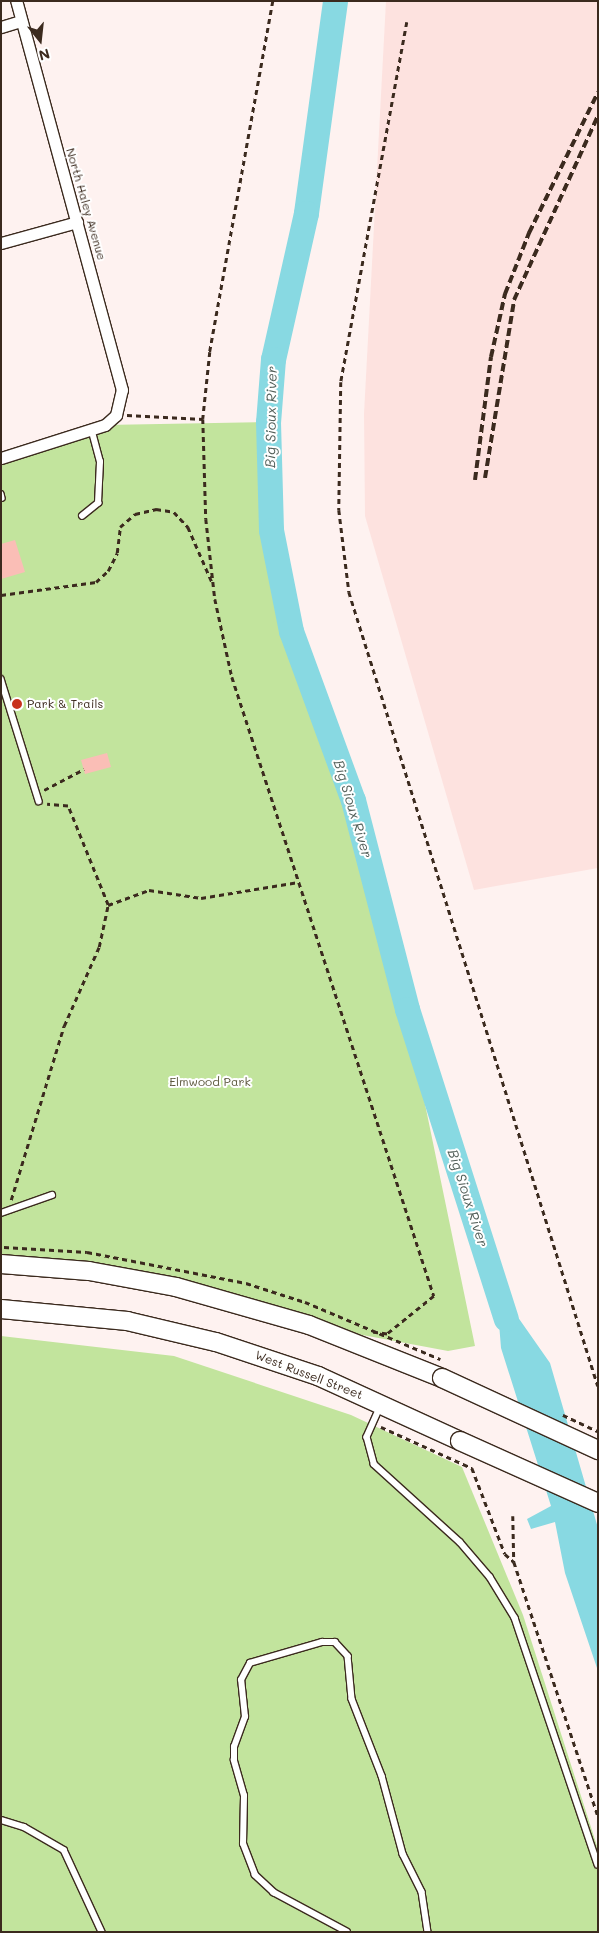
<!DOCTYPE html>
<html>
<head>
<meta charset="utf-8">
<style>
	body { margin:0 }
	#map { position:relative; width:599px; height:1933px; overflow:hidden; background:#fef2f0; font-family:Mali,sans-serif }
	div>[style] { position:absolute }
	.built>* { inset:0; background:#fde2df }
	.green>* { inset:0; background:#c2e49d }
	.water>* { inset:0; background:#88d9e2 }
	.river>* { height:25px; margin:-12.5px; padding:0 12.5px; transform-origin:12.5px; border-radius:12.5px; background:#88d9e2 }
	.building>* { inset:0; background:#fabeb6 }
	.path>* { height:2.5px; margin-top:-1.25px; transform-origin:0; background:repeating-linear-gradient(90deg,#3b2a1e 0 5px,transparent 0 9px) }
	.roads { filter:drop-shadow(1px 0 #3b2a1e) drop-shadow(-1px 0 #3b2a1e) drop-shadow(0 1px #3b2a1e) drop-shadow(0 -1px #3b2a1e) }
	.service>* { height:5.5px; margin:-2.75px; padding:0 2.75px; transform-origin:2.75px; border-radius:2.75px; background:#fff }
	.minor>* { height:11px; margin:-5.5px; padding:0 5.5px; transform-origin:5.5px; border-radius:5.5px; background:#fff }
	.trunk>* { height:18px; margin:-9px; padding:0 9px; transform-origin:9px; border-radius:9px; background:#fff }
	.rail>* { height:4px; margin-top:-2px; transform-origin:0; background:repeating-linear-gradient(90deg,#3b2a1e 0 8px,transparent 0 12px) }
	.path-bridge>* { height:2.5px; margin-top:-1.25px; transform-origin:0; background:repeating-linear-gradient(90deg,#3b2a1e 0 5px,transparent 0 9px) }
	.bridges { filter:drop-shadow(1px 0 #3b2a1e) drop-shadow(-1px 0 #3b2a1e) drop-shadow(0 1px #3b2a1e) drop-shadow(0 -1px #3b2a1e) }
	.trunk-bridge>* { height:18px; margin:-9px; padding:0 9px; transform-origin:9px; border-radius:9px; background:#fff }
	.dots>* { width:14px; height:14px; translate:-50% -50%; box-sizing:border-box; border:2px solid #fff; border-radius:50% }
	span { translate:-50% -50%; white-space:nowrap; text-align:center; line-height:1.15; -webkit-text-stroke:4px #fff; paint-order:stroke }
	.street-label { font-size:12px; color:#3b2a1e }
	.poi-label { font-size:12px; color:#3b2a1e }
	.left { translate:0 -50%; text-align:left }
	.park-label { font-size:12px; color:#5d583e }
	.water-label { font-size:14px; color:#525f59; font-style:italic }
	.frame { position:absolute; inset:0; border:2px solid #3b2a1e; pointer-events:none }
	.north { position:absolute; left:15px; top:15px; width:50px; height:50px; -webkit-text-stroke:4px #fff; paint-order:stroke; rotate:164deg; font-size:14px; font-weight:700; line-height:20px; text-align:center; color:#3b2a1e }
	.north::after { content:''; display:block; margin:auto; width:18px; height:22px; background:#3b2a1e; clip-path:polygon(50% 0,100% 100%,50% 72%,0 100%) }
</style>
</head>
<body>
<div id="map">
	<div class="built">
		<div style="clip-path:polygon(386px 1px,598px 1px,598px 868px,474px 890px,365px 516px,364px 414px)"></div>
	</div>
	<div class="green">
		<div style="clip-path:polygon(268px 422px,271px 530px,278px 580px,291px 631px,353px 800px,389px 930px,475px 1346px,448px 1351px,309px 1325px,133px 1278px,1px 1267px,1px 456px,105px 425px)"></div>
		<div style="clip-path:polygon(1px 1336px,174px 1356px,351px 1415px,462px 1467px,523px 1615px,598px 1849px,598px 1932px,1px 1932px)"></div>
	</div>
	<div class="water">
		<div style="clip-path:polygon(496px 1286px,550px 1363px,598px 1528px,598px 1671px,565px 1573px,555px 1522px,531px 1529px,527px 1519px,551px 1506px,501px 1348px)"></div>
	</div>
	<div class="river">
		<div style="left:335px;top:1px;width:214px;rotate:97.8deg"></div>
		<div style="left:306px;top:213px;width:150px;rotate:102.7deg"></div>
		<div style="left:273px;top:359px;width:63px;rotate:94.5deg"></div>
		<div style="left:268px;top:422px;width:108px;rotate:88.4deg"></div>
		<div style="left:271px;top:530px;width:103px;rotate:78.8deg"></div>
		<div style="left:291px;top:631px;width:180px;rotate:69.9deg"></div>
		<div style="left:353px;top:800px;width:216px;rotate:75.5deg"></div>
		<div style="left:407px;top:1009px;width:325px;rotate:72.3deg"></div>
	</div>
	<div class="building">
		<div style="clip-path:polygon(15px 540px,25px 572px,1px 579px,1px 544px)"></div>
		<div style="clip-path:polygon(107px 753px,111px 767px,85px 774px,81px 760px)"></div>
	</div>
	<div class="path">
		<div style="left:273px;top:1px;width:357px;rotate:100.2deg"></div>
		<div style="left:210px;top:352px;width:67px;rotate:96deg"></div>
		<div style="left:203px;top:419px;width:100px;rotate:88.3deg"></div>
		<div style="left:206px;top:519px;width:81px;rotate:83.6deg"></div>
		<div style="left:215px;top:599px;width:80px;rotate:77.7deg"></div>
		<div style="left:232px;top:677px;width:651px;rotate:71.93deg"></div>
		<div style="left:434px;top:1296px;width:60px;rotate:141deg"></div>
		<div style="left:387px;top:1334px;width:15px;rotate:-172deg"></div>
		<div style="left:407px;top:22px;width:366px;rotate:100.4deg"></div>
		<div style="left:341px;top:382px;width:128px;rotate:90.9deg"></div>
		<div style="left:339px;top:510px;width:83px;rotate:83deg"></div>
		<div style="left:349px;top:592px;width:832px;rotate:72.59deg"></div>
		<div style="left:127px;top:415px;width:76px;rotate:3deg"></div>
		<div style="left:1px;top:595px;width:96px;rotate:-7.8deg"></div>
		<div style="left:96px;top:582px;width:16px;rotate:-43deg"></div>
		<div style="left:108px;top:571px;width:20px;rotate:-63deg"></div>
		<div style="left:117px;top:553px;width:26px;rotate:-83deg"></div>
		<div style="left:120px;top:527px;width:20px;rotate:-41deg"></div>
		<div style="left:135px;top:514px;width:22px;rotate:-13deg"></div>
		<div style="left:156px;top:509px;width:18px;rotate:9deg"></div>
		<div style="left:174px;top:512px;width:21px;rotate:47deg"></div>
		<div style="left:188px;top:527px;width:60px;rotate:66.4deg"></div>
		<div style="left:44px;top:790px;width:45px;rotate:-27.7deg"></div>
		<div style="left:108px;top:905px;width:44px;rotate:-20.1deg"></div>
		<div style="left:149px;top:890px;width:53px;rotate:8.7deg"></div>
		<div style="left:201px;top:898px;width:99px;rotate:-9.3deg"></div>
		<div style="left:11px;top:1200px;width:182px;rotate:-73.1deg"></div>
		<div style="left:64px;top:1026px;width:86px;rotate:-66.1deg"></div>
		<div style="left:99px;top:947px;width:43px;rotate:-77.9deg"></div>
		<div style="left:108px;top:905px;width:107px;rotate:-112deg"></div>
		<div style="left:68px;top:806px;width:21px;rotate:-175deg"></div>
		<div style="left:4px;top:1247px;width:83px;rotate:3.4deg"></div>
		<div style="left:87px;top:1252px;width:162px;rotate:11deg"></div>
		<div style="left:246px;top:1283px;width:62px;rotate:17.9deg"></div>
		<div style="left:305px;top:1302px;width:147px;rotate:22.9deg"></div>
		<div style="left:381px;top:1427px;width:100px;rotate:24.3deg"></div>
		<div style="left:472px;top:1468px;width:92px;rotate:69deg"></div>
		<div style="left:505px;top:1554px;width:12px;rotate:42deg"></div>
		<div style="left:513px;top:1516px;width:46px;rotate:88.8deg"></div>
		<div style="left:514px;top:1562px;width:268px;rotate:71.7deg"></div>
	</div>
	<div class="roads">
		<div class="service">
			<div style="left:1px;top:494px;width:4px;rotate:76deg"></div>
			<div style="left:82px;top:516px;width:21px;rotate:-39deg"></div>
			<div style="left:98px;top:503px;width:41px;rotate:-87.2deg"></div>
			<div style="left:100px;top:462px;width:31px;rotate:-105deg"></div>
			<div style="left:1px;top:679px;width:128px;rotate:72.7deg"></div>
			<div style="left:1px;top:1213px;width:54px;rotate:-19.4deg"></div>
			<div style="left:380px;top:1408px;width:32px;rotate:114deg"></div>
			<div style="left:367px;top:1437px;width:28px;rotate:75deg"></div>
			<div style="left:374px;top:1464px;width:116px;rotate:42.2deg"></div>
			<div style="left:460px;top:1542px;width:46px;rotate:49.4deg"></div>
			<div style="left:490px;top:1577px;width:48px;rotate:58.6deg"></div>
			<div style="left:515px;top:1618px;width:260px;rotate:71.4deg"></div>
			<div style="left:1px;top:1820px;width:24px;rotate:17deg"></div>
			<div style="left:24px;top:1827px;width:46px;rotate:29.9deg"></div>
			<div style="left:64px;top:1850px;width:90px;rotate:65.1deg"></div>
			<div style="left:347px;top:1932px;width:83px;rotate:-151.9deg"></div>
			<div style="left:274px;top:1893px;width:26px;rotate:-137deg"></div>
			<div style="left:255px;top:1875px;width:33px;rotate:-111deg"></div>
			<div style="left:243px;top:1844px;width:48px;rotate:-88.8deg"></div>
			<div style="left:244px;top:1796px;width:37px;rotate:-106deg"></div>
			<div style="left:234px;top:1760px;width:13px;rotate:-90deg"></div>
			<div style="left:234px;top:1747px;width:32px;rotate:-70deg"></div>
			<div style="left:245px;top:1717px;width:37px;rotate:-96deg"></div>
			<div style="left:241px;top:1680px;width:19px;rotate:-62deg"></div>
			<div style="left:250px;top:1663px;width:75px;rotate:-16.3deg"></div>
			<div style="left:322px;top:1642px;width:13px"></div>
			<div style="left:335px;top:1642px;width:19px;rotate:47deg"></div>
			<div style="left:348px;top:1656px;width:43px;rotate:84.7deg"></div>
			<div style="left:352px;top:1699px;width:83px;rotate:68.7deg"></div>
			<div style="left:382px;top:1776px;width:81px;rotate:74.9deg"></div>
			<div style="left:403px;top:1854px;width:42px;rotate:63.4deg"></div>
			<div style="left:422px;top:1892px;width:40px;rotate:81.5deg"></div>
		</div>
		<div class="minor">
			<div style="left:1px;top:27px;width:21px;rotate:-17deg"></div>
			<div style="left:1px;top:243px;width:79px;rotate:-15.4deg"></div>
			<div style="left:1px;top:458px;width:109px;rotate:-17.6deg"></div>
			<div style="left:105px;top:425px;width:15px;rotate:-42deg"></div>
			<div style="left:116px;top:415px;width:26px;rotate:-77deg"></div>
			<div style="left:122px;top:390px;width:403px;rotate:-105.2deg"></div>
		</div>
		<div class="trunk">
			<div style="left:1px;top:1264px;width:88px;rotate:4.5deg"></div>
			<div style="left:89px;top:1271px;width:88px;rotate:10.4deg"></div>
			<div style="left:176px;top:1287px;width:138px;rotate:15.9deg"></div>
			<div style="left:309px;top:1325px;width:143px;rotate:21.7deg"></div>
			<div style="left:1px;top:1309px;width:127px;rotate:5.4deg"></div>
			<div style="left:127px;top:1321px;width:91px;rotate:13.3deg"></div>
			<div style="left:216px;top:1342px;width:108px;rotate:18.4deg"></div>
			<div style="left:318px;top:1376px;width:156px;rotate:24.6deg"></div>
		</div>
	</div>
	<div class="rail">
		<div style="left:485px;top:478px;width:180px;rotate:-80.7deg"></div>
		<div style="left:514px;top:300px;width:202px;rotate:-65.5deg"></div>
		<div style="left:475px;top:480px;width:124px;rotate:-82.6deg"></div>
		<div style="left:491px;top:357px;width:65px;rotate:-77.5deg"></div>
		<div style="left:505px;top:294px;width:66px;rotate:-68.5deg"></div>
		<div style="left:529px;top:233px;width:157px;rotate:-63.9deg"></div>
	</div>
	<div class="path-bridge">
		<div style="left:563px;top:1415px;width:38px;rotate:25deg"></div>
	</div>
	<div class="bridges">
		<div class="trunk-bridge">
			<div style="left:442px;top:1378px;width:172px;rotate:24.8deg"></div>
			<div style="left:460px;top:1441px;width:151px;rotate:24.2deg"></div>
		</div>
	</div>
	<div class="dots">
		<div style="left:17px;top:704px;background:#c8321e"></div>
	</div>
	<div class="street-label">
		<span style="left:86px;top:204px;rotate:74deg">North Haley Avenue</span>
		<span style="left:309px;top:1375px;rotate:21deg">West Russell Street</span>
	</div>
	<div class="poi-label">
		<span class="left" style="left:27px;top:704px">Park &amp; Trails</span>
	</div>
	<div class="park-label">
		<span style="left:210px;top:1082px">Elmwood Park</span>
	</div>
	<div class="water-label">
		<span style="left:271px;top:417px;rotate:-89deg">Big Sioux River</span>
		<span style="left:353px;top:809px;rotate:73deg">Big Sioux River</span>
		<span style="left:468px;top:1198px;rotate:72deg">Big Sioux River</span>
	</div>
	<div class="frame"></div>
	<div class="north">N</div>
</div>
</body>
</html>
